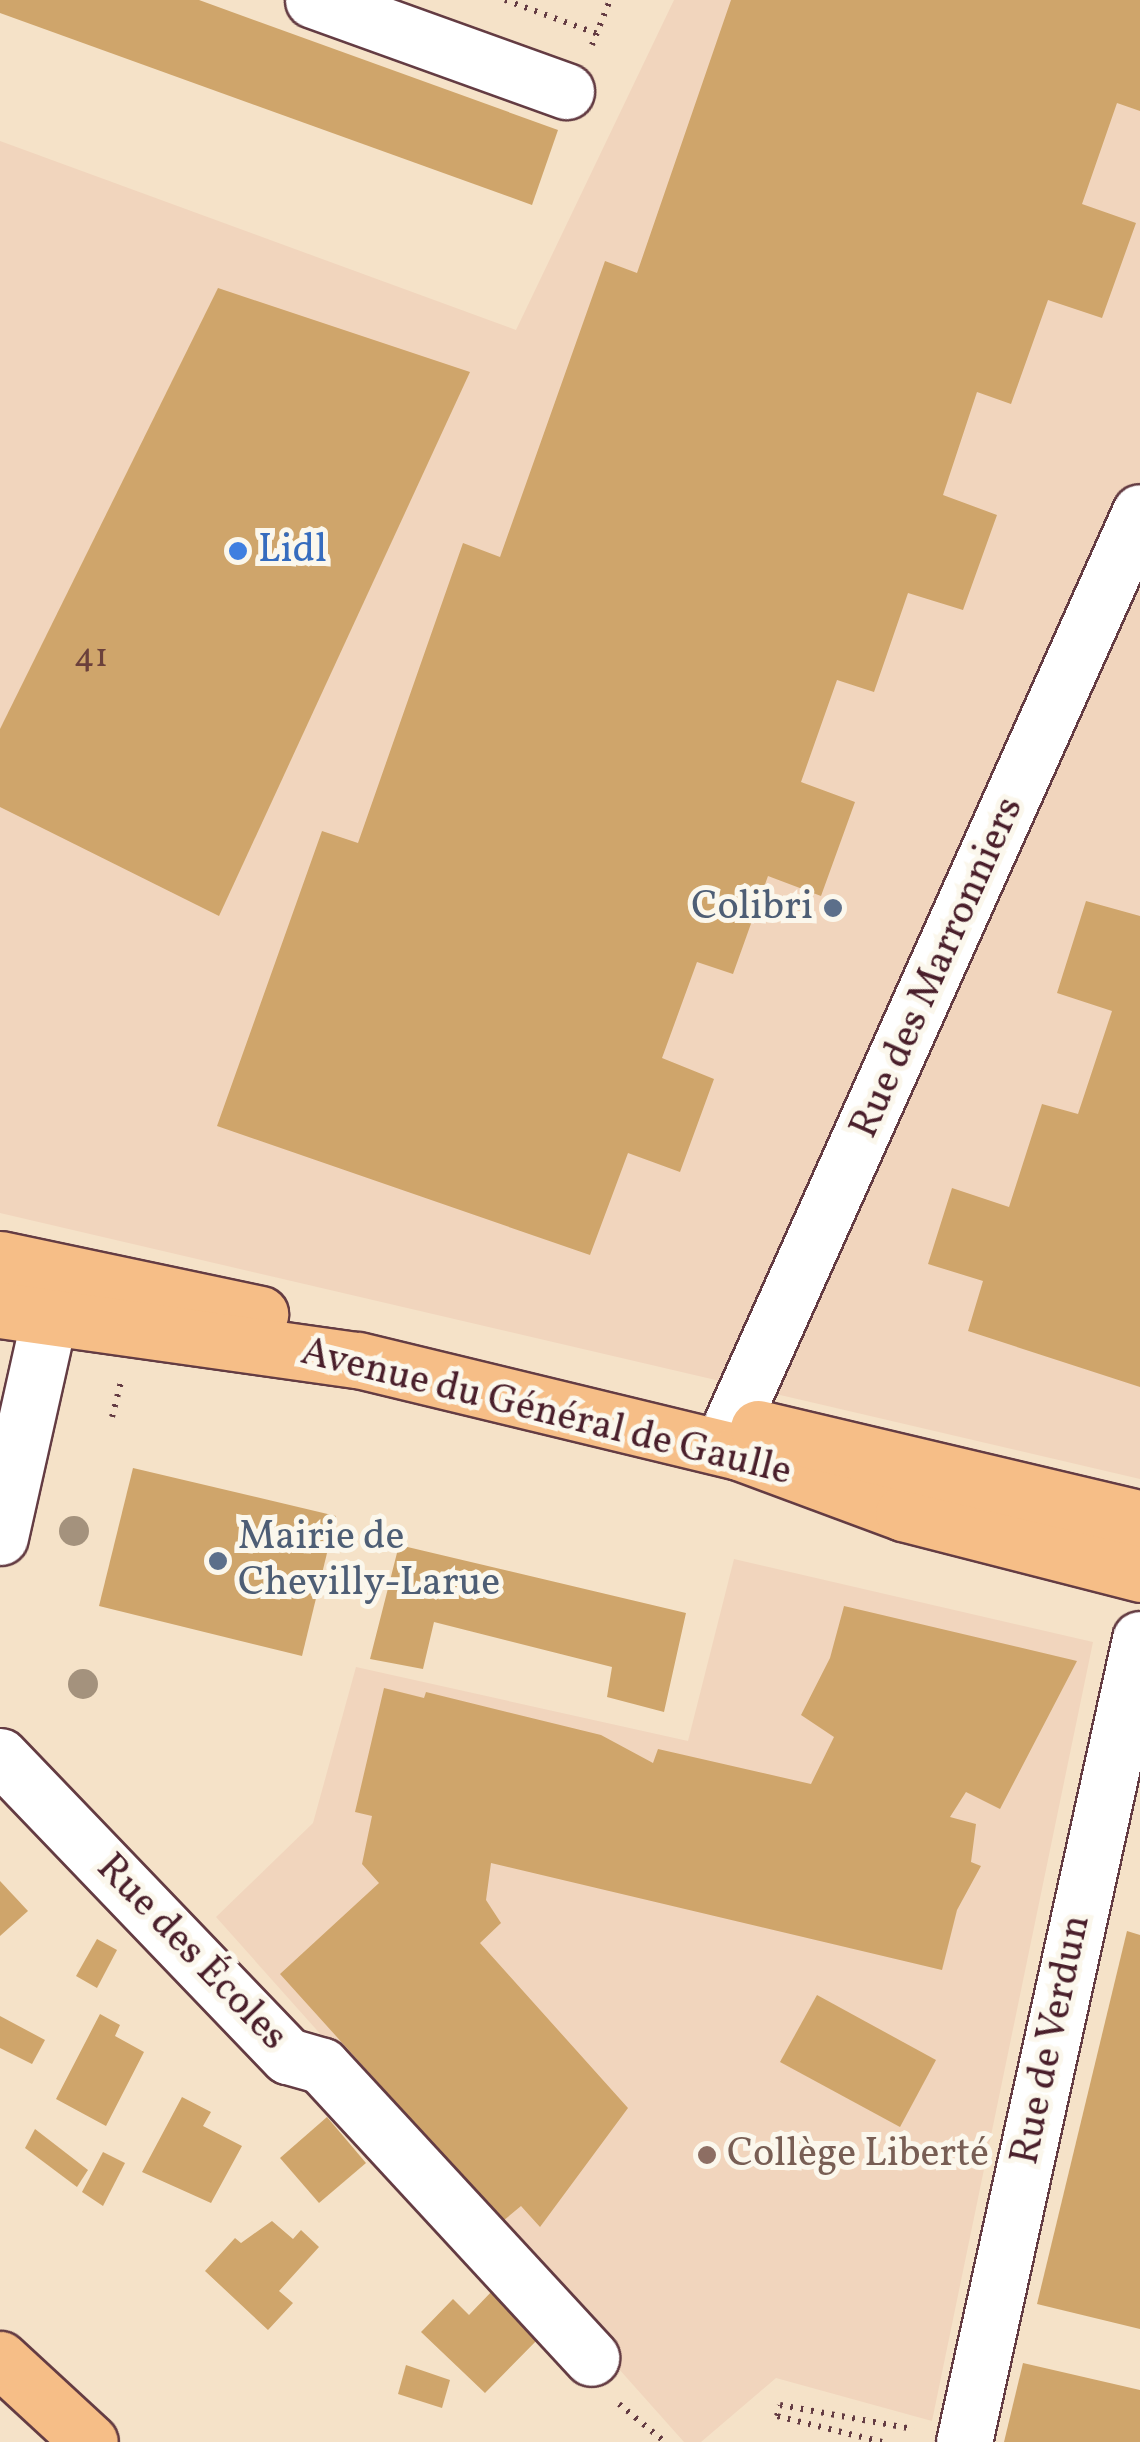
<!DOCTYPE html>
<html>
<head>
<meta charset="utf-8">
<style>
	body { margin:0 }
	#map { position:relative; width:1140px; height:2442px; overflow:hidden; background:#f5e2c8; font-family:Vollkorn,serif }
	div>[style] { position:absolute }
	.built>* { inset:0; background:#f1d5bd }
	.building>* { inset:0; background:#cfa56b }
	.path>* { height:6px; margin-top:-3px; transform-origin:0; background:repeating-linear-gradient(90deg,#643c43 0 2.5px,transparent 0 10.5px) }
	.roads { filter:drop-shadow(2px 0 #643c43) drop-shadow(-2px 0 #643c43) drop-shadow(0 2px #643c43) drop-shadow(0 -2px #643c43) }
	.minor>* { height:55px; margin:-27.5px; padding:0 27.5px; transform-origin:27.5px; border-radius:27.5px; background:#fff }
	.major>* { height:55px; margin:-27.5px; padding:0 27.5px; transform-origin:27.5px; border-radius:27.5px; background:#f6be87 }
	.highway>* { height:55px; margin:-27.5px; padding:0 27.5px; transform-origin:27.5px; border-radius:27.5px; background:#f6be87 }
	.trees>* { width:30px; height:30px; margin:-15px; border-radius:50%; background:#a4927d }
	.dots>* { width:28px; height:28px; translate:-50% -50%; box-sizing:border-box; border:5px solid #fbf7ec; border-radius:50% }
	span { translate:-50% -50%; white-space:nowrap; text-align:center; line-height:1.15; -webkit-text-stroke:10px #fbf7ec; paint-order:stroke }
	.number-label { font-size:35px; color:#6b403b }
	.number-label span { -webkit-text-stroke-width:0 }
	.shop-label { font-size:40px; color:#366cbe }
	.left { translate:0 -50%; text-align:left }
	.service-label { font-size:40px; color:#4e5e75 }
	.right { translate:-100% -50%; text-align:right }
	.street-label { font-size:40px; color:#4a1f2b }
	.education-label { font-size:40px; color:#785e54 }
</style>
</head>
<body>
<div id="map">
	<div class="built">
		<div style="clip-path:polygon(674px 0,1140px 0,1140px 1479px,0 1213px,0 141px,516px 330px)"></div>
		<div style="clip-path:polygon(734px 1559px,1093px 1642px,932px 2421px,776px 2378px,701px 2442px,684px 2442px,216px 1917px,313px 1823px,356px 1667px,688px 1741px)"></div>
	</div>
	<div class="building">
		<div style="clip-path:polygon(0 0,199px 0,558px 130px,532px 205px,0 13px)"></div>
		<div style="clip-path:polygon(731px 0,1140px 0,1140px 111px,1117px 103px,1082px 204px,1136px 223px,1102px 318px,1048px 300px,1011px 404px,977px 392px,943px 495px,997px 515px,963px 610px,908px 593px,874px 692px,837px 680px,801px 782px,855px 802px,821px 896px,768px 876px,733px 974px,697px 962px,662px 1058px,714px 1079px,680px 1172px,628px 1153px,590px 1255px,217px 1126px,322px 831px,358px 843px,463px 543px,500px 557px,605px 261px,637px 273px)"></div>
		<div style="clip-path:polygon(218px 288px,470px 372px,219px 916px,0 807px,0 729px)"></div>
		<div style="clip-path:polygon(1086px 901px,1140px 916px,1140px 1387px,968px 1331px,983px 1281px,928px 1264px,952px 1188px,1009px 1207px,1042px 1104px,1078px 1114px,1112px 1011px,1057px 993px)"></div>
		<div style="clip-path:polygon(133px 1468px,336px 1516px,302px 1656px,99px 1606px)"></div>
		<div style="clip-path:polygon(399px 1545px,686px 1613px,664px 1712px,607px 1697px,612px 1667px,434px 1622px,423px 1669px,370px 1659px)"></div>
		<div style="clip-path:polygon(844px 1606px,1077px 1661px,1000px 1809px,966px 1792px,950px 1817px,976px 1824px,971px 1862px,981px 1866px,957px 1910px,942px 1970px,491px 1863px,486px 1900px,501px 1923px,480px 1943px,628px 2108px,540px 2227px,521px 2206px,503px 2221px,280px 1974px,379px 1883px,362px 1864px,372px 1816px,355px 1812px,384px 1688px,424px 1698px,426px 1692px,601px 1735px,653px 1763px,658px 1749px,811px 1784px,834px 1737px,801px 1715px,830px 1658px)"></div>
		<div style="clip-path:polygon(0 1881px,28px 1911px,0 1936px)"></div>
		<div style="clip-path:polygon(1127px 1931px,1140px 1935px,1140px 2329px,1037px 2304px)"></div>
		<div style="clip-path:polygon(97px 1939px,117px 1950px,97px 1988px,76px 1976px)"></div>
		<div style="clip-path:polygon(817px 1995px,936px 2060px,900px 2127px,780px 2062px)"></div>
		<div style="clip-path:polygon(100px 2014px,120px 2025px,115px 2036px,144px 2052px,106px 2126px,56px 2099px)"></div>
		<div style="clip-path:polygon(0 2016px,45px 2040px,32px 2064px,0 2048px)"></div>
		<div style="clip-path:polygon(182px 2097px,211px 2112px,203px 2126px,242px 2146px,211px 2203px,142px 2172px)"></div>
		<div style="clip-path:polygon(327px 2117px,366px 2163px,319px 2203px,280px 2158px)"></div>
		<div style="clip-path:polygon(35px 2129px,88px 2170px,77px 2187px,25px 2148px)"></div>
		<div style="clip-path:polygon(103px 2152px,125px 2163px,103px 2206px,82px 2192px)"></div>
		<div style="clip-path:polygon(272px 2221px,293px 2239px,301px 2230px,319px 2247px,279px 2291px,293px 2303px,268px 2330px,205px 2271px,235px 2238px,241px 2243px)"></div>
		<div style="clip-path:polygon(494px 2289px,541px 2336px,485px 2393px,421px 2332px,453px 2299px,469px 2315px)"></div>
		<div style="clip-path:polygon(1023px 2363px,1140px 2390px,1140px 2442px,1004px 2442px)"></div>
		<div style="clip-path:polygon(406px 2365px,450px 2380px,442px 2408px,398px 2394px)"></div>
	</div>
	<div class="path">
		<div style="left:505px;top:0;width:99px;rotate:20.1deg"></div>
		<div style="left:592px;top:45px;width:48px;rotate:-68.2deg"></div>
		<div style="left:112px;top:1417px;width:40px;rotate:-75.6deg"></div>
		<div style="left:619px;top:2404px;width:60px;rotate:39.6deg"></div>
		<div style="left:882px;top:2442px;width:108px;rotate:-166.1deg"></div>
		<div style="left:777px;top:2416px;width:11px;rotate:-75deg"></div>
		<div style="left:780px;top:2405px;width:136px;rotate:10.2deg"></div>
	</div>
	<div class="roads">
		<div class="minor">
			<div style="left:313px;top:0;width:269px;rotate:19.8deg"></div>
			<div style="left:732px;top:1422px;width:997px;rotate:-65.85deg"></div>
			<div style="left:0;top:1537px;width:271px;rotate:-77.4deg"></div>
			<div style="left:0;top:1756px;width:416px;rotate:46.2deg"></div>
			<div style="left:288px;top:2056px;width:35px;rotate:16deg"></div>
			<div style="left:322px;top:2066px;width:397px;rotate:47.3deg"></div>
			<div style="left:964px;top:2442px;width:822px;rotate:-77.64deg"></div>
		</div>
		<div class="major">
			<div style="left:0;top:1259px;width:266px;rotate:11.9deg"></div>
			<div style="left:0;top:1310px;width:361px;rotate:8deg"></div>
			<div style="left:358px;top:1360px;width:392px;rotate:13.6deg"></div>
			<div style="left:739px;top:1452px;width:175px;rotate:20.4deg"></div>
			<div style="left:903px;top:1513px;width:245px;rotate:14.4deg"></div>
			<div style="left:758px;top:1428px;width:392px;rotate:13.3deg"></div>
		</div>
		<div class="highway">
			<div style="left:0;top:2359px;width:122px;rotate:42.7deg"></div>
		</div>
	</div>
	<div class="trees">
		<div style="left:74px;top:1531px"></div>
		<div style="left:83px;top:1684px"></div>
	</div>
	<div class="dots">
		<div style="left:238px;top:551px;background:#3f7fe0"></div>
		<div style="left:833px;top:908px;background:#5c6f8a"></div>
		<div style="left:218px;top:1561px;background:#5c6f8a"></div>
		<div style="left:707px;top:2155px;background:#8d6e63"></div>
	</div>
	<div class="number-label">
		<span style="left:91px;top:657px">41</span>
	</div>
	<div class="shop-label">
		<span class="left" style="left:258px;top:551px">Lidl</span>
	</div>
	<div class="service-label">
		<span class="right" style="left:813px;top:908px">Colibri</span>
		<span class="left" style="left:238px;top:1561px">Mairie de<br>Chevilly-Larue</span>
	</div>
	<div class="street-label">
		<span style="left:938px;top:968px;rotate:-66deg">Rue des Marronniers</span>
		<span style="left:546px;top:1413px;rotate:14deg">Avenue du Général de Gaulle</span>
		<span style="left:191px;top:1953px;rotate:46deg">Rue des Écoles</span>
		<span style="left:1052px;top:2040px;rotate:-78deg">Rue de Verdun</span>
	</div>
	<div class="education-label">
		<span class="left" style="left:727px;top:2155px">Collège Liberté</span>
	</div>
</div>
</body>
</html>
